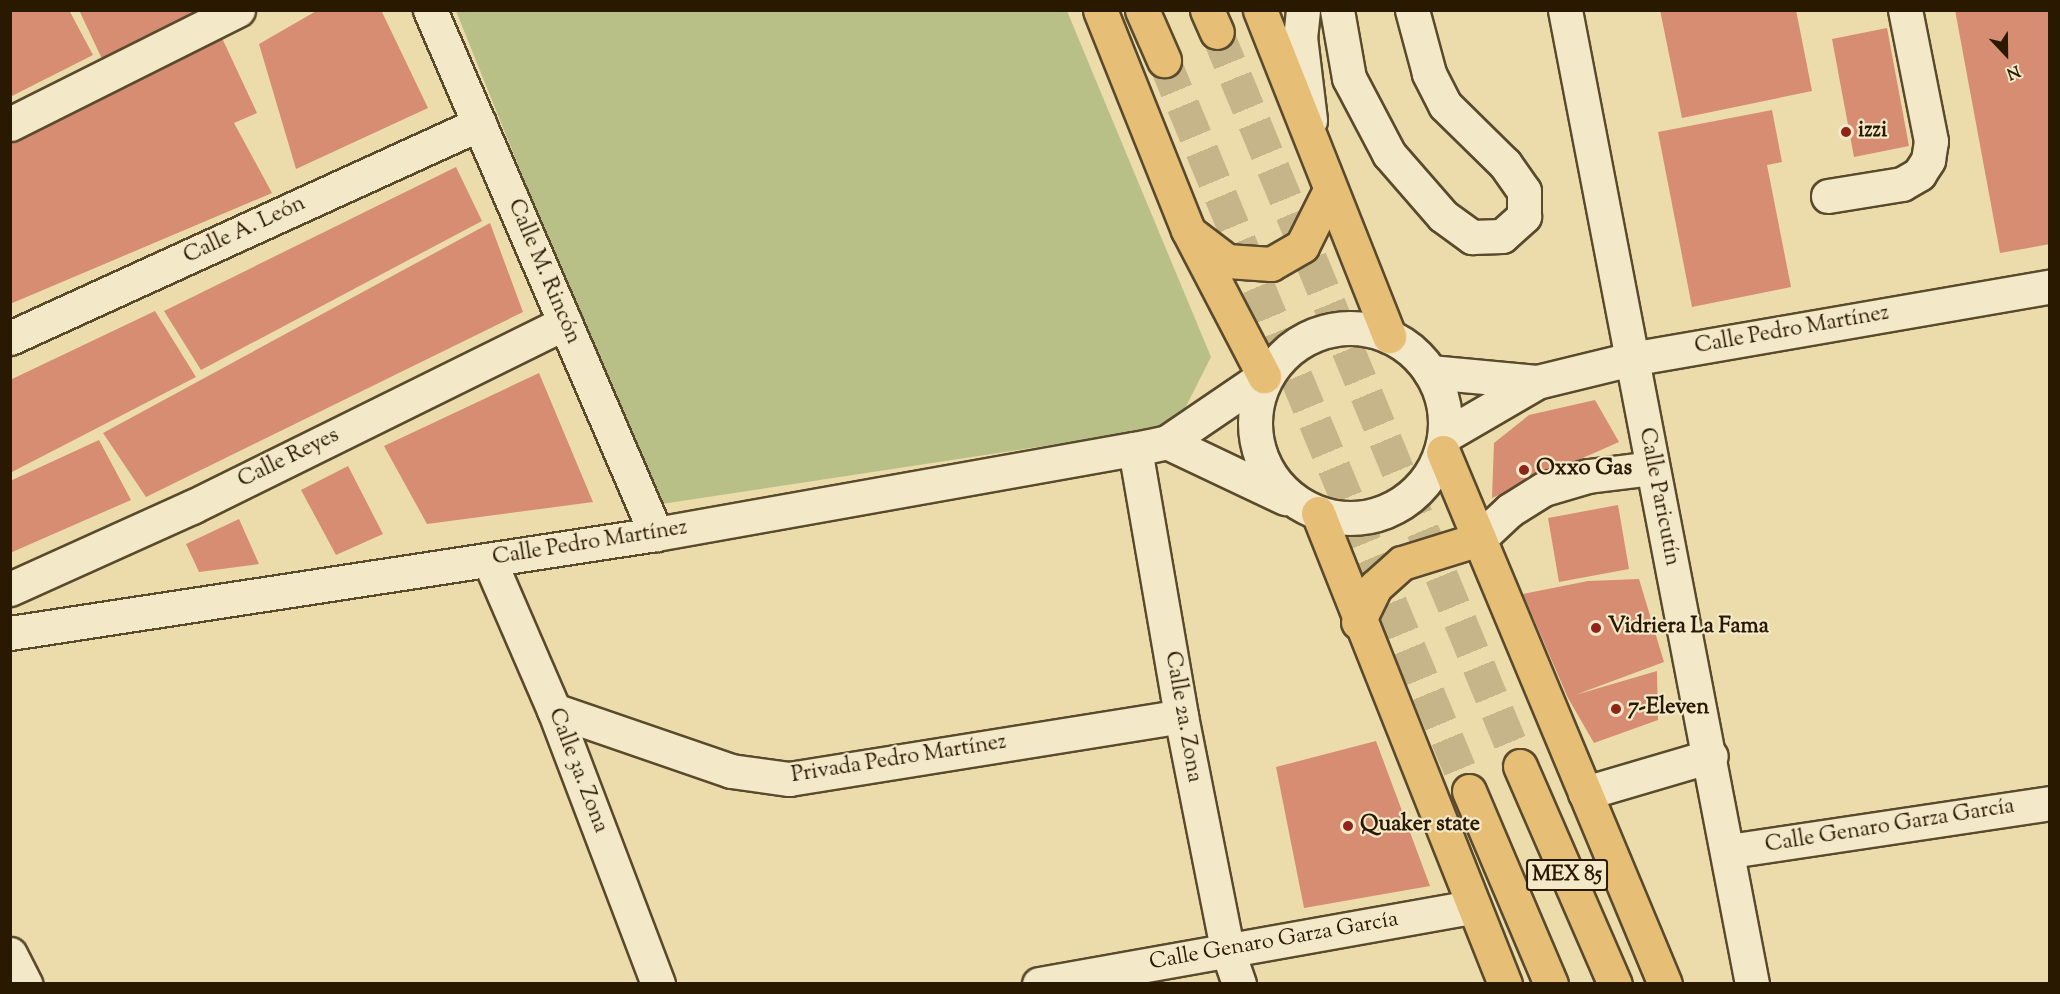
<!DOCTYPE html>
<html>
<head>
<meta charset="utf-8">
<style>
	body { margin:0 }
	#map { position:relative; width:2060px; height:994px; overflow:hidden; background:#ecdcab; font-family:"Sorts Mill Goudy",serif }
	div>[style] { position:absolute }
	.green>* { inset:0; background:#b8c088 }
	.building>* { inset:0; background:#d68d71 }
	.highway-tunnel>* { height:33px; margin-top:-16.5px; transform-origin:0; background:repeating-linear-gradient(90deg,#c5b589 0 33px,transparent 0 49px) }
	.roads { filter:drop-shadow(2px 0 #5a4a2c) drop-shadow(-2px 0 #5a4a2c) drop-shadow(0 2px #5a4a2c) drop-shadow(0 -2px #5a4a2c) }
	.minor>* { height:33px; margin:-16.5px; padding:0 16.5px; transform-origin:16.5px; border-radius:16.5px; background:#f3e8c8 }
	.minor>.ring { margin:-16.5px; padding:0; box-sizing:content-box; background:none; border:33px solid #f3e8c8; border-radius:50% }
	.highway>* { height:33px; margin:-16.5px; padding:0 16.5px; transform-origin:16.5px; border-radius:16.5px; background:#e6be76 }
	.dots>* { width:16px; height:16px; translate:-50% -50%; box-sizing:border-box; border:3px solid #f3e8c8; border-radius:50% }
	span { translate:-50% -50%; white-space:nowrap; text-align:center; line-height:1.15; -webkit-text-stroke:4.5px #f3e8c8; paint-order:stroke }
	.shield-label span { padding:2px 4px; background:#f3e8c8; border:2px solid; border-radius:4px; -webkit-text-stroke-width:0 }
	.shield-label { font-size:21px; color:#2a1901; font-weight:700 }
	.poi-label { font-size:22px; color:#2a1901; font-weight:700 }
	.left { translate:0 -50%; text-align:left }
	.street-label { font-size:22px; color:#2a1901 }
	.frame { position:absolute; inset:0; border:12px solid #2a1901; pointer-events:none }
	.north { position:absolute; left:1976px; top:24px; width:60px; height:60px; -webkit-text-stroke:4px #f3e8c8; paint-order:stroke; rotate:158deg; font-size:16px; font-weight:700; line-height:24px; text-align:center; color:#2a1901 }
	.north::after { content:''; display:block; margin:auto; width:21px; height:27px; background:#2a1901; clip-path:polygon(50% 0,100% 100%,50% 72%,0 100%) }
</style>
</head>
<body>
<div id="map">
	<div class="green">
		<div style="clip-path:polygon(456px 11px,1067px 11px,1211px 357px,1176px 426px,655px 505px)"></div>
	</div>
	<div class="building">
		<div style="clip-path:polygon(10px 10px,69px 10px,93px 55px,10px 97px)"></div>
		<div style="clip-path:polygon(79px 10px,199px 10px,103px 61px)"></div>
		<div style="clip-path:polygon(318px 10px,381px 10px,428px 108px,296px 169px,259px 44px)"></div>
		<div style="clip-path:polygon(1660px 10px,1796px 10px,1812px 91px,1682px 118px)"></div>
		<div style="clip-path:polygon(1955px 10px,2048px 10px,2050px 244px,2000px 253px)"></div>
		<div style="clip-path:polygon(1887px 28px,1909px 146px,1854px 157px,1832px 39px)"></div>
		<div style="clip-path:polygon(222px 38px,257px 113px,234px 123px,272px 193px,10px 304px,10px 140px)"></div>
		<div style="clip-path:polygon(1772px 110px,1782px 162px,1767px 165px,1791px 287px,1692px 307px,1658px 132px)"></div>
		<div style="clip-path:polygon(456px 167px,482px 221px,201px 370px,164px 311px)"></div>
		<div style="clip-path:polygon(490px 223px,523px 312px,146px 497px,103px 433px)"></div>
		<div style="clip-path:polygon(155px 311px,196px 377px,10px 473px,10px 380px)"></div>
		<div style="clip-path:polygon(539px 373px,593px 502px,427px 524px,384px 446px)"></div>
		<div style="clip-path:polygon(1595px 400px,1619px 442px,1492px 498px,1494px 443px,1529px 415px)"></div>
		<div style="clip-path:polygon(99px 440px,131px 500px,10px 553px,10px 481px)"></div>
		<div style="clip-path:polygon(348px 466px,383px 534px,336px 555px,301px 490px)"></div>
		<div style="clip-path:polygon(1618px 505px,1629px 569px,1559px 582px,1548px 518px)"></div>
		<div style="clip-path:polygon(239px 519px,259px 564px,199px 572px,186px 544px)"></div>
		<div style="clip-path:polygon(1639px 579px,1664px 662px,1575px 695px,1657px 671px,1658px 720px,1594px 743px,1568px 698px,1523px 594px,1588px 581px)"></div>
		<div style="clip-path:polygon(1376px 741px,1430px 886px,1304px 908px,1276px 767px)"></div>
	</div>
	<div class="highway-tunnel">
		<div style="left:1217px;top:32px;width:794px;rotate:67.57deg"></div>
		<div style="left:1164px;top:60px;width:792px;rotate:67.35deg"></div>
	</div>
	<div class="roads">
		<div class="minor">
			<div style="left:430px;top:10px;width:571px;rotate:66.67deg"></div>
			<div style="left:1303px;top:10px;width:27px;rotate:96deg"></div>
			<div style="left:1300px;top:37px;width:84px;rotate:83.1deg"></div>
			<div style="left:1337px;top:10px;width:69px;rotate:80deg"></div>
			<div style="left:1349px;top:78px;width:86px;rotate:62.2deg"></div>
			<div style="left:1389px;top:154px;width:82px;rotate:48.9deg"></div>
			<div style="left:1443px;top:216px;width:36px;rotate:36deg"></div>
			<div style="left:1472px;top:237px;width:30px;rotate:-2deg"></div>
			<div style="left:1502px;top:236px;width:30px;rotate:-42deg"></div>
			<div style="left:1524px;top:216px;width:25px;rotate:-90deg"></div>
			<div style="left:1524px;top:191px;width:33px;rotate:-125deg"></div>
			<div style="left:1505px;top:164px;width:84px;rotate:-135.5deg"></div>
			<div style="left:1445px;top:105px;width:36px;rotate:-117deg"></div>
			<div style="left:1429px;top:73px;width:65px;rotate:-105.1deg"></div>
			<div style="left:1565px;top:10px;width:992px;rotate:79.13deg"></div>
			<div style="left:10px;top:124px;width:255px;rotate:-26.6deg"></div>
			<div style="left:1828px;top:196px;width:75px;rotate:-9.2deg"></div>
			<div style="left:1902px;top:184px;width:20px;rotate:-30deg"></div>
			<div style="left:1919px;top:174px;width:17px;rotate:-57deg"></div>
			<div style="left:1928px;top:160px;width:19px;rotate:-81deg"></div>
			<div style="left:1931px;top:141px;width:134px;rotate:-101.2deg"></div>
			<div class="ring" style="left:1255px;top:328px;width:157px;height:157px"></div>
			<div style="left:10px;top:338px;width:516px;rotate:-24.53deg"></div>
			<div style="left:1430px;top:372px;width:107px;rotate:5.3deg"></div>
			<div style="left:1446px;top:435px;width:105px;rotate:-30.2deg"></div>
			<div style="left:1537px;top:382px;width:97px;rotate:-13.7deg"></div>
			<div style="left:1631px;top:359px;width:425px;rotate:-9.8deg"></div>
			<div style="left:1167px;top:442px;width:131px;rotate:25.4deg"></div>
			<div style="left:1135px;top:449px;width:271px;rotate:80.2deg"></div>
			<div style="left:1181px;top:716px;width:237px;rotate:78.8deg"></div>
			<div style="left:1227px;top:949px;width:37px;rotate:71deg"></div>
			<div style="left:1479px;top:539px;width:42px;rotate:-43.1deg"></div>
			<div style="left:1510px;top:510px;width:40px;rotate:-32deg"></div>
			<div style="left:1544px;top:489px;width:46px;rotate:-16.5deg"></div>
			<div style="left:1588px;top:476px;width:64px;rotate:-7.1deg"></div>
			<div style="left:489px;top:560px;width:163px;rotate:66.6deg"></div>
			<div style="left:554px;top:710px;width:293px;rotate:69.2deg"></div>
			<div style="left:10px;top:589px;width:200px;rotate:-24.3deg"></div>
			<div style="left:192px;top:507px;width:416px;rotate:-26.3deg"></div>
			<div style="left:10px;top:633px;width:654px;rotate:-8.71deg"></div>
			<div style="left:656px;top:534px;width:486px;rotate:-10.1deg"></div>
			<div style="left:1135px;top:449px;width:33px;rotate:-12deg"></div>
			<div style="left:1167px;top:442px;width:117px;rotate:-34.2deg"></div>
			<div style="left:554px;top:710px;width:187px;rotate:19deg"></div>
			<div style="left:731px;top:771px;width:59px;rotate:7.9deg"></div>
			<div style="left:789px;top:779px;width:397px;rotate:-9.1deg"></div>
			<div style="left:1585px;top:793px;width:131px;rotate:-16.4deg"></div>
			<div style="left:1730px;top:851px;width:324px;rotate:-8.5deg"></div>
			<div style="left:10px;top:954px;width:34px;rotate:63deg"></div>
			<div style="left:1039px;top:984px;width:441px;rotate:-10.1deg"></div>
		</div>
		<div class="highway">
			<div style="left:1100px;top:10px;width:237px;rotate:68.2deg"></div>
			<div style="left:1188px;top:230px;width:165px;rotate:62.5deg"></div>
			<div style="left:1142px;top:10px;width:55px;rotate:66.3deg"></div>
			<div style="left:1207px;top:10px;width:24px;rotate:66deg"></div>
			<div style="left:1260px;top:10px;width:351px;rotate:68.4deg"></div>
			<div style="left:1193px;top:235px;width:43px;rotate:37.4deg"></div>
			<div style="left:1227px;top:261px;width:44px;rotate:3.9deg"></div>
			<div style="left:1271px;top:264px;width:36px;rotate:-30deg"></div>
			<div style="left:1302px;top:246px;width:63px;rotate:-63.4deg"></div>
			<div style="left:1443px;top:452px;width:576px;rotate:67.35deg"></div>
			<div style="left:1318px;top:513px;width:507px;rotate:68.35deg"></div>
			<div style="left:1358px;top:622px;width:39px;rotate:-64deg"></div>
			<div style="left:1375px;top:587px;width:36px;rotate:-42deg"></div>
			<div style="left:1402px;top:563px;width:81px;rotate:-17.3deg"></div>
			<div style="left:1520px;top:766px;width:238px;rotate:66.5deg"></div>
			<div style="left:1469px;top:791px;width:210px;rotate:67deg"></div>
		</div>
	</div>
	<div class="dots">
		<div style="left:1846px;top:132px;background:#8f2418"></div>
		<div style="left:1524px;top:470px;background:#8f2418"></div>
		<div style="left:1596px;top:628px;background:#8f2418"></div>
		<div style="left:1616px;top:709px;background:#8f2418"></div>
		<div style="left:1348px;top:826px;background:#8f2418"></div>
	</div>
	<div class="shield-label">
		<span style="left:1567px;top:875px">MEX 85</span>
	</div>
	<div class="poi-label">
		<span class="left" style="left:1858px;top:132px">izzi</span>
		<span class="left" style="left:1536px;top:470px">Oxxo Gas</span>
		<span class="left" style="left:1608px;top:628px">Vidriera La Fama</span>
		<span class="left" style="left:1628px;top:709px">7-Eleven</span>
		<span class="left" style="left:1360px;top:826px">Quaker state</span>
	</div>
	<div class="street-label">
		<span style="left:245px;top:231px;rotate:-25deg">Calle A. León</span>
		<span style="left:543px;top:272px;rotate:67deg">Calle M. Rincón</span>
		<span style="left:1792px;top:331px;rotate:-10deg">Calle Pedro Martínez</span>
		<span style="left:289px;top:459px;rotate:-26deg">Calle Reyes</span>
		<span style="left:1658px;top:497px;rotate:79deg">Calle Paricutín</span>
		<span style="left:590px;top:544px;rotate:-9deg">Calle Pedro Martínez</span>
		<span style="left:1182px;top:717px;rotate:80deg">Calle 2a. Zona</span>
		<span style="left:899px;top:760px;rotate:-9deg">Privada Pedro Martínez</span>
		<span style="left:577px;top:771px;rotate:69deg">Calle 3a. Zona</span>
		<span style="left:1890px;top:827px;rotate:-9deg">Calle Genaro Garza García</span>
		<span style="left:1274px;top:942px;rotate:-10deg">Calle Genaro Garza García</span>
	</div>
	<div class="frame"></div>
	<div class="north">N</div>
</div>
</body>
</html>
